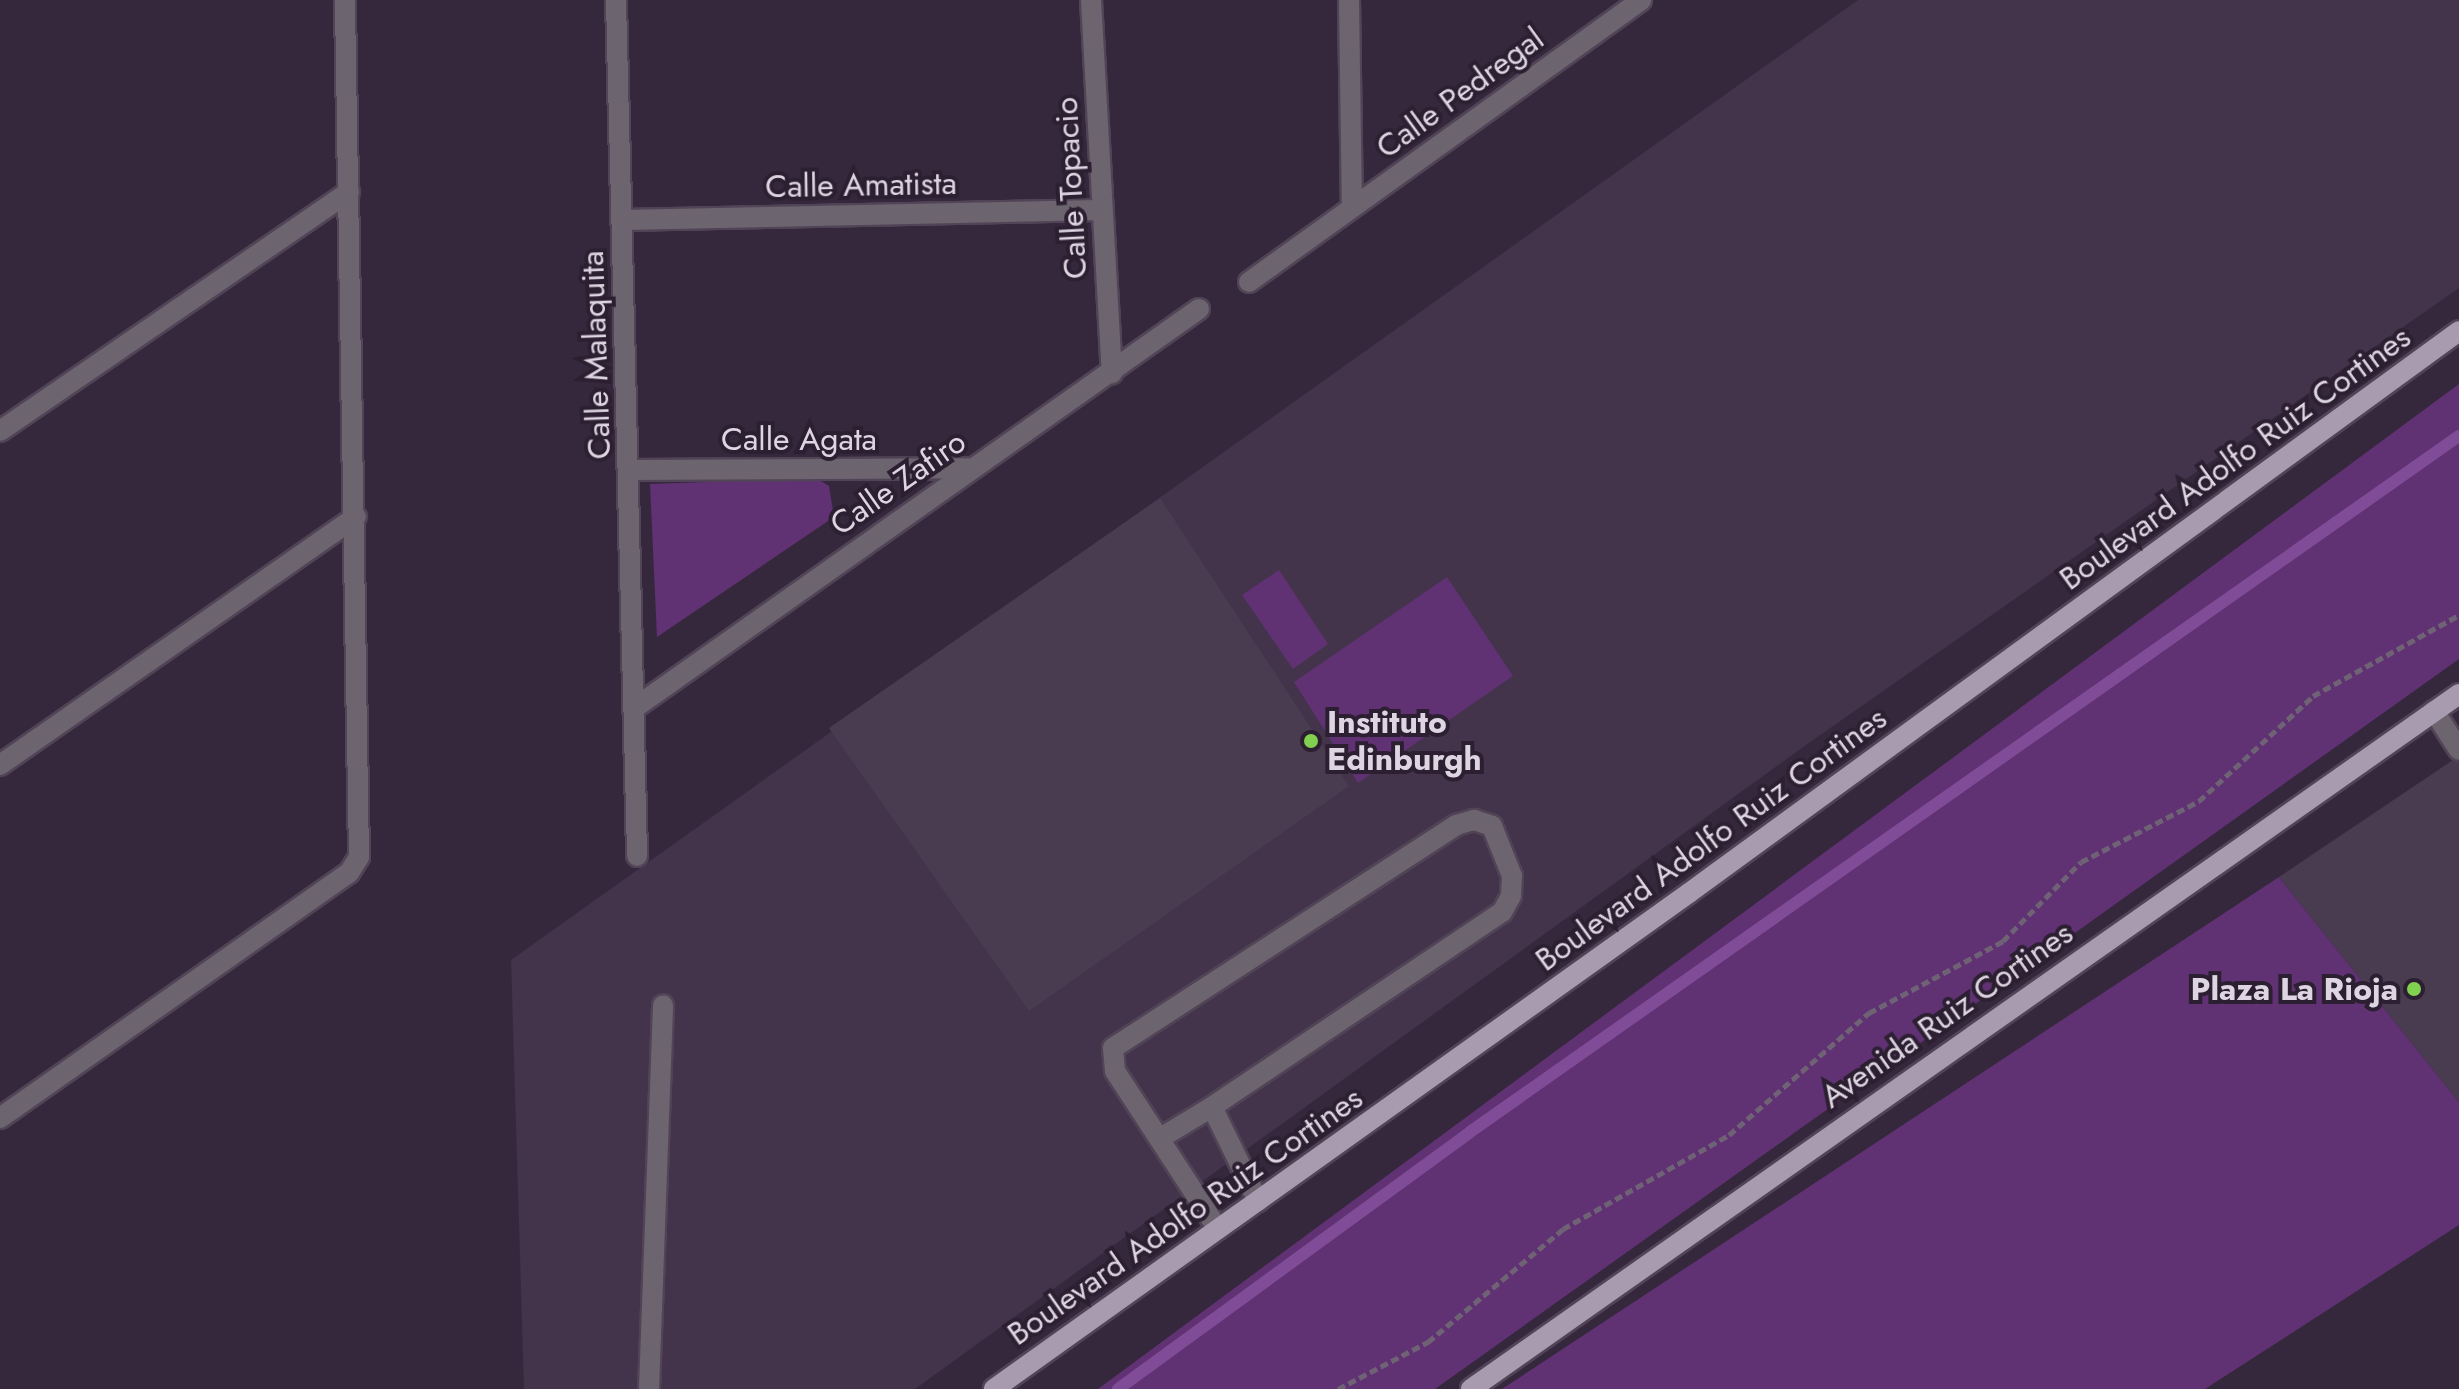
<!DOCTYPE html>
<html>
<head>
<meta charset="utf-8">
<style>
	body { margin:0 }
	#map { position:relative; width:2459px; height:1389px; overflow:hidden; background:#36283c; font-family:Jost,sans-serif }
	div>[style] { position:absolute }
	.built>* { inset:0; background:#43334b }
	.green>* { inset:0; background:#603274 }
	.stream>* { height:12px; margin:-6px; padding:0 6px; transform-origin:6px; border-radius:6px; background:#814c97 }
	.building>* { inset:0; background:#4a3c50 }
	.path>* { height:5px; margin-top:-2.5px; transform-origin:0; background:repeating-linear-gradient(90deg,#6e6274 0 8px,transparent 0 12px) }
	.roads { filter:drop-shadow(2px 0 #514457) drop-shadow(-2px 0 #514457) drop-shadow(0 2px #514457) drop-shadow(0 -2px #514457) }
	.minor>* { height:20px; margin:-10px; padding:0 10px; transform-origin:10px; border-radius:10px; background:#6c656f }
	.major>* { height:20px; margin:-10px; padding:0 10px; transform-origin:10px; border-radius:10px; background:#a99baf }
	.dots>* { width:22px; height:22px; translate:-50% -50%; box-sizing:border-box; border:4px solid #2c1f31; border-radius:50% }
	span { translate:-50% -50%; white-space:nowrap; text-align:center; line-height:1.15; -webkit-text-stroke:8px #2c1f31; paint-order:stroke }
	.street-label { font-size:32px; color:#ded5e2 }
	.poi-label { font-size:32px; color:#ded5e2; font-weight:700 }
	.left { translate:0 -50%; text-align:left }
	.right { translate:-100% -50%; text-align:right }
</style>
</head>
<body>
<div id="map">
	<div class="built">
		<div style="clip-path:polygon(1858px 0,2459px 0,2459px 288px,1806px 745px,915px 1389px,524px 1389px,511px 960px)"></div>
	</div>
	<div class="green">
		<div style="clip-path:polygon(2459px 384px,2459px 659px,1435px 1389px,1098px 1389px)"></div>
		<div style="clip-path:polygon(816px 478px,829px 486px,834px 517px,657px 637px,650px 484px)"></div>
		<div style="clip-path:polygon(1279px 570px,1328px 644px,1293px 669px,1242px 595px)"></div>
		<div style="clip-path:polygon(1447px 577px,1513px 676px,1358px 783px,1294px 682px)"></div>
		<div style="clip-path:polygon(2279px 877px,2459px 1102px,2459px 1225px,2205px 1389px,1502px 1389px)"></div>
	</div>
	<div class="stream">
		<div style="left:1118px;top:1389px;width:436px;rotate:-36.1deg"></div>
		<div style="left:1470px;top:1132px;width:1209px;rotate:-35.14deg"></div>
	</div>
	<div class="building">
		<div style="clip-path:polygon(1160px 498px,1349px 786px,1029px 1011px,829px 728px)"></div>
		<div style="clip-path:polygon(2459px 756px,2459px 1102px,2279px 877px)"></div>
	</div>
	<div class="path">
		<div style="left:1338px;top:1389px;width:102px;rotate:-27.6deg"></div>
		<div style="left:1428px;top:1342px;width:176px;rotate:-39.9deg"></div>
		<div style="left:1563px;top:1229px;width:191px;rotate:-29.5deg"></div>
		<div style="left:1729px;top:1135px;width:186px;rotate:-41.1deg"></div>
		<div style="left:1869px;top:1013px;width:152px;rotate:-28.2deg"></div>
		<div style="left:2003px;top:941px;width:111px;rotate:-45.4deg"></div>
		<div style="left:2081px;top:862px;width:133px;rotate:-27.3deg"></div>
		<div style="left:2199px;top:801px;width:155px;rotate:-42.6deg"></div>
		<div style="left:2313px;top:696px;width:167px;rotate:-29deg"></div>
	</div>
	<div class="roads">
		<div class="minor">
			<div style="left:616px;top:0;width:856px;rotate:88.59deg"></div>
			<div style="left:1091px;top:0;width:374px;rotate:86.8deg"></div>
			<div style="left:1349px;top:0;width:207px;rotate:89.2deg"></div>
			<div style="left:622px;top:220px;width:479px;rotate:-1.2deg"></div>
			<div style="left:1249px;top:282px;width:483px;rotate:-35.7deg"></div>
			<div style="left:0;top:431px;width:423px;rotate:-34.4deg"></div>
			<div style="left:629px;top:470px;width:340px;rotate:-0.3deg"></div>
			<div style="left:633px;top:709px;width:693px;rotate:-35.25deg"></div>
			<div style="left:2434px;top:711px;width:46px;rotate:57.3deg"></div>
			<div style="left:0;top:765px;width:434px;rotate:-34.9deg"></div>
			<div style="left:0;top:1118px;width:426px;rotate:-35.1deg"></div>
			<div style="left:349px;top:873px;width:19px;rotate:-58deg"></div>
			<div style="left:359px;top:857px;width:857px;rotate:-90.94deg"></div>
			<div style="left:1162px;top:1137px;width:58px;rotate:-31deg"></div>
			<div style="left:1218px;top:1229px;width:189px;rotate:-123.1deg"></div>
			<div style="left:1115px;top:1071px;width:23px;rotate:-95deg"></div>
			<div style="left:1113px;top:1048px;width:409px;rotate:-33deg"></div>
			<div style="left:1456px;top:825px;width:19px;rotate:-16deg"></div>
			<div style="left:1474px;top:820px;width:19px;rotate:18deg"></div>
			<div style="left:1492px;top:826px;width:54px;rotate:68.2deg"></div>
			<div style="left:1512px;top:876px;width:20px;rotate:93deg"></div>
			<div style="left:1511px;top:896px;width:18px;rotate:119deg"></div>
			<div style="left:1502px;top:912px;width:349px;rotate:146.1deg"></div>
			<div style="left:1212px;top:1107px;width:105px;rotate:63.9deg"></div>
			<div style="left:649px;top:1389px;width:384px;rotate:-87.9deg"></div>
		</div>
		<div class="major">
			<div style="left:994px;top:1389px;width:854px;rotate:-35.51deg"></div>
			<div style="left:1689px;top:893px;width:953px;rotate:-36.12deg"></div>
			<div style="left:1471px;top:1389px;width:1208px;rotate:-35.12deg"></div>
		</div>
	</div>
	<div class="dots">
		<div style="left:1311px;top:741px;background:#82d04f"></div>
		<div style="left:2414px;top:989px;background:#82d04f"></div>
	</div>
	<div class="street-label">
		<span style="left:1460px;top:93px;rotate:-36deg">Calle Pedregal</span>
		<span style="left:861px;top:185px;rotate:-1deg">Calle Amatista</span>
		<span style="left:1071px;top:188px;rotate:-93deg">Calle Topacio</span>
		<span style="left:596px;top:355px;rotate:-92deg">Calle Malaquita</span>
		<span style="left:799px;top:439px">Calle Agata</span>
		<span style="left:2235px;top:458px;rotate:-36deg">Boulevard Adolfo Ruiz Cortines</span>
		<span style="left:898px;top:483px;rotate:-35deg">Calle Zafiro</span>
		<span style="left:1711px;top:839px;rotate:-36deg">Boulevard Adolfo Ruiz Cortines</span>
		<span style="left:1947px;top:1015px;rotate:-35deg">Avenida Ruiz Cortines</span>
		<span style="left:1185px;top:1216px;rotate:-35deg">Boulevard Adolfo Ruiz Cortines</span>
	</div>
	<div class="poi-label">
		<span class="left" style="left:1327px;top:741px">Instituto<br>Edinburgh</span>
		<span class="right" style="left:2398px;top:989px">Plaza La Rioja</span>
	</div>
</div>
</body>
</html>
